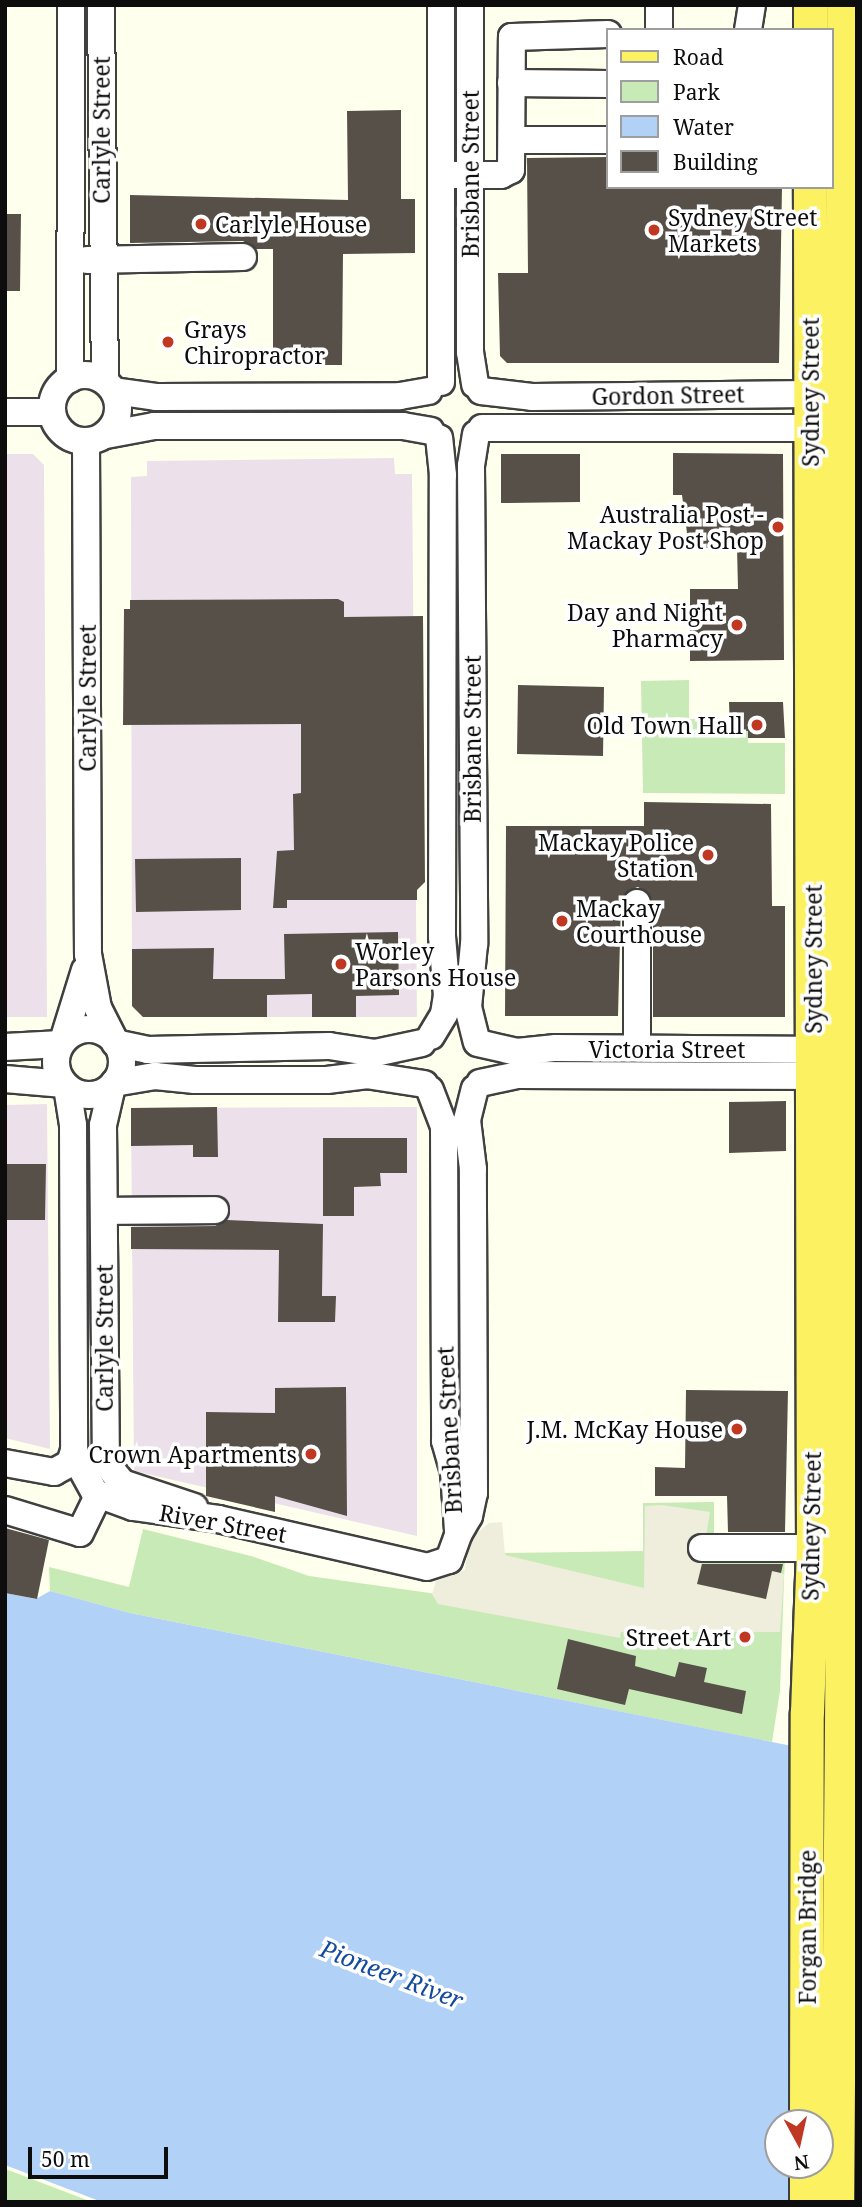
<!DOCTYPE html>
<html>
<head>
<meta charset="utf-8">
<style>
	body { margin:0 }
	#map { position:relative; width:862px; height:2207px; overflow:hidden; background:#ffffed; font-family:"Noto Serif",serif }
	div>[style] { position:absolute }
	.industrial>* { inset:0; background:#ece1eb }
	.green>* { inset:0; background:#c8eab6 }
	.plaza>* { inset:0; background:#efeddc }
	.water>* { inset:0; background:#b1d1f7 }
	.building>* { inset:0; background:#565049 }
	.roads { filter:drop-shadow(2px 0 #404040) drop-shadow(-2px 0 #404040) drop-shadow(0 2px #404040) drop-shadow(0 -2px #404040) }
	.minor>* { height:26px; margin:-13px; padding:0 13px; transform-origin:13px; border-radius:13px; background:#fff }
	.minor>.ring { margin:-13px; padding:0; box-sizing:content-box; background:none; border:26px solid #fff; border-radius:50% }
	.major>* { height:33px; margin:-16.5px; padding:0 16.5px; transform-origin:16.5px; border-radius:16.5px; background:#fbf161 }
	.dots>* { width:19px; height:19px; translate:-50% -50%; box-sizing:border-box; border:4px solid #fff; border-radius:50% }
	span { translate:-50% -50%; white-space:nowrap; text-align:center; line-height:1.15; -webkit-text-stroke:7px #fff; paint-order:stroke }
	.street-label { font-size:23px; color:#0d0d0d }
	.poi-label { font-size:23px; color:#0d0d0d }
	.left { translate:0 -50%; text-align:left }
	.right { translate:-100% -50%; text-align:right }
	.water-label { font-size:24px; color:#144ba1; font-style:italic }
	.frame { position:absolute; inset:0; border:7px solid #0d0d0d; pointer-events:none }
	.legend { position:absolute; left:606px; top:28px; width:228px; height:161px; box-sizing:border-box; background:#fff; border:2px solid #9e9e9e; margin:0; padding:9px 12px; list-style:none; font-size:21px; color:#0d0d0d }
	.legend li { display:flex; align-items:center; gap:14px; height:35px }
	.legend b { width:35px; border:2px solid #9e9e9e }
	.north { position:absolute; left:764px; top:2109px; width:70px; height:70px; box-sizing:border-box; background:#fff; border:2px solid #9e9e9e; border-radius:50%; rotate:172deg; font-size:19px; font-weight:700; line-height:28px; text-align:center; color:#0d0d0d }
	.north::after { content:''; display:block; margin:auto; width:24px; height:32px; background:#c03722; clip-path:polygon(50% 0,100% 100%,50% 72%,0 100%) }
	.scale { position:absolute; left:28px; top:2147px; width:140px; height:32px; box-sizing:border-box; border:4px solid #0d0d0d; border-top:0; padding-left:9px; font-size:21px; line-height:24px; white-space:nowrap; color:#0d0d0d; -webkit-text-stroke:5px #fff; paint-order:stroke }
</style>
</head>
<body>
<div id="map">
	<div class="industrial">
		<div style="clip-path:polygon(5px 454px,33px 454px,44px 465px,47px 1017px,5px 1017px)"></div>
		<div style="clip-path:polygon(394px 458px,395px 474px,412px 474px,417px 1017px,143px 1017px,132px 1006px,131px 477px,147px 476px,147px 461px)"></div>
		<div style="clip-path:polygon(47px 1104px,50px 1449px,5px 1438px,5px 1105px)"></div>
		<div style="clip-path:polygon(417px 1107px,417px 1536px,134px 1471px,131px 1108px)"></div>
	</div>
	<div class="green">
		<div style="clip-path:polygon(689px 680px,689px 719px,730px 719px,730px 732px,748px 731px,748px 743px,785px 743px,785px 794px,643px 793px,641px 681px)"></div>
		<div style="clip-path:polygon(714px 1502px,714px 1552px,785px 1553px,780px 1691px,772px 1742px,130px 1613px,50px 1591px,49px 1567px,129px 1587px,143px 1529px,251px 1556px,309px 1576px,451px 1596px,505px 1553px,643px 1551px,643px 1503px)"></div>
		<div style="clip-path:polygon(5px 2170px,8px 2170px,92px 2202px,5px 2202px)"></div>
	</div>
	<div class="plaza">
		<div style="clip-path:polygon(662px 1505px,710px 1512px,698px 1584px,766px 1599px,772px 1571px,784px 1574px,780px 1632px,621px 1632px,620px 1638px,438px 1604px,432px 1594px,436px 1581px,465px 1570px,470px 1539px,489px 1523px,502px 1522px,505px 1555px,644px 1588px,645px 1506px)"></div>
	</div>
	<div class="water">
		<div style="clip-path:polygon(evenodd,50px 1591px,130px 1613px,857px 1759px,857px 2202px,102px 2202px,5px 2165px,5px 1593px,36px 1599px,50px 1591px,778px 2123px,820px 2123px,820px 2165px,778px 2165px,778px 2123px)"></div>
	</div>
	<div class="building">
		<div style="clip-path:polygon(401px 110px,401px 199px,415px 199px,415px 253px,343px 254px,342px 365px,273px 365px,273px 249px,256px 249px,243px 241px,130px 243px,130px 195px,348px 200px,347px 111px)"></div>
		<div style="clip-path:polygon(608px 157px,608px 187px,782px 187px,779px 363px,507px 363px,500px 356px,498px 273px,528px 273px,527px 158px)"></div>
		<div style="clip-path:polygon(5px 214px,21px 214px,20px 291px,5px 291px)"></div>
		<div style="clip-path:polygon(673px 453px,783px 454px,784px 660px,690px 661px,690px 589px,738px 589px,737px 548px,689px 548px,682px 495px,673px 495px)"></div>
		<div style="clip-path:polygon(501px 454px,580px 454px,580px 502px,501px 503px)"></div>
		<div style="clip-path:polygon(338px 599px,344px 602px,344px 617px,423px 616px,425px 882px,417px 890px,417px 900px,287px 900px,287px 908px,273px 908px,277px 851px,294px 850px,293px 794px,301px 793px,301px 724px,123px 725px,124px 609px,130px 609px,130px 600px)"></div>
		<div style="clip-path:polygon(518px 685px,604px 687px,603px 756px,517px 754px)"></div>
		<div style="clip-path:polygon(729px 702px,783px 702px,785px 738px,748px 738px,748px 731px,730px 732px)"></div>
		<div style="clip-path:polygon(644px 802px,771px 804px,772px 906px,785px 906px,785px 1017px,653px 1017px,653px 903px,650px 895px,638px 887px,629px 890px,621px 902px,618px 1016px,505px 1016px,506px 826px,644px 826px)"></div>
		<div style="clip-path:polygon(241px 858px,241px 910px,136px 912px,135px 859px)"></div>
		<div style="clip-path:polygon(398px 932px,399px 995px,356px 996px,356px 1017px,312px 1017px,312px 994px,267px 995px,267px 1017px,143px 1017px,132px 1006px,132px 949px,214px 948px,213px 979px,285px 979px,284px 934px)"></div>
		<div style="clip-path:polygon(786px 1101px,786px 1151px,729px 1153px,729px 1102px)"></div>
		<div style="clip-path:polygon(217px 1107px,218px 1157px,193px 1157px,193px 1145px,131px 1146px,131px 1108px)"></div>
		<div style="clip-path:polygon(323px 1138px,407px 1138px,407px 1173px,380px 1173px,381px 1186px,354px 1187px,354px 1216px,323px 1216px)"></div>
		<div style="clip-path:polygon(5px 1164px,46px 1164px,45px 1220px,5px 1220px)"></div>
		<div style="clip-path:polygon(227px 1220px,323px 1224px,322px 1296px,336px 1296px,335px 1322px,278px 1322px,279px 1250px,131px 1249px,131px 1227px,215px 1226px)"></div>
		<div style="clip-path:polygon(346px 1387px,347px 1516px,275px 1496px,275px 1512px,206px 1496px,206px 1412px,275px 1413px,275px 1388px)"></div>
		<div style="clip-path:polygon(686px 1390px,788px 1391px,785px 1532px,728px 1532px,727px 1496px,655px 1496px,655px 1467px,685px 1468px)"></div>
		<div style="clip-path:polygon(5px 1528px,49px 1540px,37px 1599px,5px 1593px)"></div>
		<div style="clip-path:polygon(702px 1564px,783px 1564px,781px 1573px,772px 1571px,766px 1599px,697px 1584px)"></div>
		<div style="clip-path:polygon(568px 1639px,636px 1656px,635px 1666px,675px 1677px,679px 1662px,707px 1668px,704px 1682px,746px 1691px,742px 1714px,629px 1689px,625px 1705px,557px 1689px)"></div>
	</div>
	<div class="roads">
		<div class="minor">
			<div style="left:101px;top:5px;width:376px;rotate:89.4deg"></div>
			<div style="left:441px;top:5px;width:377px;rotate:90deg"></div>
			<div style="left:470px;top:5px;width:347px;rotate:90deg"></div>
			<div style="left:470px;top:352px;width:33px;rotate:81deg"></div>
			<div style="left:659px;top:5px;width:25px;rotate:90deg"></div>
			<div style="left:748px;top:30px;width:25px;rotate:-81deg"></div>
			<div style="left:511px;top:83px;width:97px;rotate:0.6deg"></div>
			<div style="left:512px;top:140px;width:96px"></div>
			<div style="left:453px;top:175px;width:48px"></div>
			<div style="left:501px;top:175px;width:11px;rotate:-27deg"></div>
			<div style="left:511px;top:170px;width:133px;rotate:-89.6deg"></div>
			<div style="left:512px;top:37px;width:96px;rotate:-1.8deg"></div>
			<div style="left:87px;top:260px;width:156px;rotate:-1.1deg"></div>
			<div class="ring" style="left:52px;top:375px;width:40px;height:40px"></div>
			<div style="left:70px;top:379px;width:374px;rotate:-89.8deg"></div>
			<div style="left:114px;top:391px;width:42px;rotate:8.1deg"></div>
			<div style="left:156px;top:397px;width:244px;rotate:-0.2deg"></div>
			<div style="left:400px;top:396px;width:29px;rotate:-10deg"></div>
			<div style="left:481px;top:391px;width:51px;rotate:6.7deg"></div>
			<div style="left:532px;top:397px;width:277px;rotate:-0.6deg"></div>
			<div style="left:5px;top:412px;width:47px"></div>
			<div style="left:482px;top:428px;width:327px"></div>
			<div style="left:476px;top:434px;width:32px;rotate:99deg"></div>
			<div style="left:471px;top:466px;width:478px;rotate:89.6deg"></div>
			<div style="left:474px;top:944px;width:63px;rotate:95.4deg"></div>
			<div style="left:468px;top:1007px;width:36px;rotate:76deg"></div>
			<div style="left:106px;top:435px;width:49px;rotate:-10.6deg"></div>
			<div style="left:154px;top:426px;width:249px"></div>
			<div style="left:403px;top:426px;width:28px;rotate:10deg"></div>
			<div style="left:86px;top:441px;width:513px;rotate:89.78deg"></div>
			<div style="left:88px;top:954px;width:55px;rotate:79.5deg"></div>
			<div style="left:98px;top:1008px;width:36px;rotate:63deg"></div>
			<div style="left:637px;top:903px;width:145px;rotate:90deg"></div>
			<div class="ring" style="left:56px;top:1029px;width:40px;height:40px"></div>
			<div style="left:431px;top:1036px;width:26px;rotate:-59deg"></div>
			<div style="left:444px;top:1014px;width:18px;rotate:-81deg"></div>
			<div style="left:447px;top:996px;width:60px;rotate:-94.8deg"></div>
			<div style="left:442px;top:936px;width:461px;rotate:-89.9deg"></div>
			<div style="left:443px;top:475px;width:37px;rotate:-96deg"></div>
			<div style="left:63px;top:1041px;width:74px;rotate:-72.8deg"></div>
			<div style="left:115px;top:1043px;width:34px;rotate:12deg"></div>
			<div style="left:148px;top:1050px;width:181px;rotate:-1.3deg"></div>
			<div style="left:329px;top:1046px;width:47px;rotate:8.7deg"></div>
			<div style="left:375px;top:1053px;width:48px;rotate:-12deg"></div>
			<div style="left:478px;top:1043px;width:40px;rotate:13deg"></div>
			<div style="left:517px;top:1052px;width:39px;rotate:-6deg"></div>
			<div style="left:556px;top:1048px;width:276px;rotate:0.4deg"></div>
			<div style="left:5px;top:1047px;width:56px;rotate:-3.1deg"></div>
			<div style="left:5px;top:1079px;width:59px;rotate:4.8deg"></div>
			<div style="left:114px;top:1083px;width:42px;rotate:-9.7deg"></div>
			<div style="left:155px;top:1076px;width:40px;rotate:5.7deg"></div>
			<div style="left:195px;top:1080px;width:132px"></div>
			<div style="left:327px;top:1080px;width:39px;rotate:-7deg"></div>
			<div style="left:366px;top:1075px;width:59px;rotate:8.8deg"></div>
			<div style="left:480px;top:1083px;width:38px;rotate:-12deg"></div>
			<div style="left:517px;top:1075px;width:314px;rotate:0.2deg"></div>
			<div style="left:112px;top:1086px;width:40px;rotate:103deg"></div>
			<div style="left:103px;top:1125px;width:338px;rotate:89.5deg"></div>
			<div style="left:106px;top:1463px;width:26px;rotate:51deg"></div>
			<div style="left:122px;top:1483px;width:76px;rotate:18.4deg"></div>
			<div style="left:67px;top:1087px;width:38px;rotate:81deg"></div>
			<div style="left:73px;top:1125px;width:330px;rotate:89.8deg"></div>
			<div style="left:74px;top:1455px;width:43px;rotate:61.1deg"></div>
			<div style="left:95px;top:1493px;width:40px;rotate:20.2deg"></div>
			<div style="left:133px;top:1507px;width:86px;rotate:8deg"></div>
			<div style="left:218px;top:1519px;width:214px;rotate:12.9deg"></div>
			<div style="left:427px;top:1567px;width:23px;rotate:-18deg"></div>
			<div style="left:449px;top:1560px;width:29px;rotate:-70deg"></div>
			<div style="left:430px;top:1090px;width:40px;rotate:69deg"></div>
			<div style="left:444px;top:1127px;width:314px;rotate:89.8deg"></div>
			<div style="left:445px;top:1441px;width:32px;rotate:74deg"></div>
			<div style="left:454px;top:1472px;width:59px;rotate:86.1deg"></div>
			<div style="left:104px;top:1211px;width:111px;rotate:-0.5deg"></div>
			<div style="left:5px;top:1463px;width:50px;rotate:10.4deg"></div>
			<div style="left:54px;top:1472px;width:18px;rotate:-29deg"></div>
			<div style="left:70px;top:1463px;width:13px;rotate:-72deg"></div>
			<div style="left:5px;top:1510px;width:78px;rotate:17deg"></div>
			<div style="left:80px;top:1533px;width:41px;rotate:-64.1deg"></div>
			<div style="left:459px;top:1533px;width:20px;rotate:-60deg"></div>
			<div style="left:469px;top:1516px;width:24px;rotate:-78deg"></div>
			<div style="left:474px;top:1493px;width:324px;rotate:-90.2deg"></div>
			<div style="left:473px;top:1169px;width:49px;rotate:-97deg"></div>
			<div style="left:467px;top:1120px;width:32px;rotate:-76deg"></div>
			<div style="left:702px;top:1548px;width:111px"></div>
		</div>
		<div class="major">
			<div style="left:810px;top:30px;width:25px;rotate:-90deg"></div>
			<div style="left:806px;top:2123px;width:411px;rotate:-89.9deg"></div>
			<div style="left:807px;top:1712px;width:164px;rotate:-87.9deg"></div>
			<div style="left:813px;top:1548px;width:1361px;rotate:-90.13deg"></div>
			<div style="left:806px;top:2202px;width:37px;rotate:-90deg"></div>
			<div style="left:837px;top:2202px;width:598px;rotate:-89.52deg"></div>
			<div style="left:842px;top:1604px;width:1599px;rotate:-89.96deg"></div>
		</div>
	</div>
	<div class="dots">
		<div style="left:201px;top:224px;background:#c03722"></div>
		<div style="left:654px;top:230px;background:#c03722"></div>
		<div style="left:168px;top:342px;background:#c03722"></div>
		<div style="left:778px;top:527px;background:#c03722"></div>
		<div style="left:737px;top:625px;background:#c03722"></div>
		<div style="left:757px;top:725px;background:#c03722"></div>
		<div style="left:708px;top:855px;background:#c03722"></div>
		<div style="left:562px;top:921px;background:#c03722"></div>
		<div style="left:341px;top:964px;background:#c03722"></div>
		<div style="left:737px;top:1429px;background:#c03722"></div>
		<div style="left:311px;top:1454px;background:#c03722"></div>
		<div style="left:745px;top:1637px;background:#c03722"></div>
	</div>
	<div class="street-label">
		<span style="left:101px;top:130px;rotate:-90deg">Carlyle Street</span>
		<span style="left:470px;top:174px;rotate:-90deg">Brisbane Street</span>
		<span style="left:810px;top:392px;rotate:-90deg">Sydney Street</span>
		<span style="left:668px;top:395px;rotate:-1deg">Gordon Street</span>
		<span style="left:87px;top:698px;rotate:-90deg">Carlyle Street</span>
		<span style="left:472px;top:739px;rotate:-90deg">Brisbane Street</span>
		<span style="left:813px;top:959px;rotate:-90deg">Sydney Street</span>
		<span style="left:667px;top:1049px">Victoria Street</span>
		<span style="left:104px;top:1338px;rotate:-90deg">Carlyle Street</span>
		<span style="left:449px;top:1430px;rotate:-93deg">Brisbane Street</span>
		<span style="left:223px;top:1523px;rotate:10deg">River Street</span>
		<span style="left:811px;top:1526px;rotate:-89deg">Sydney Street</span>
		<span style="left:807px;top:1927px;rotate:-90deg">Forgan Bridge</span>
	</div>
	<div class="poi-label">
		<span class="left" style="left:668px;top:230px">Sydney Street<br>Markets</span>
		<span class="left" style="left:215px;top:224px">Carlyle House</span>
		<span class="left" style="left:184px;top:342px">Grays<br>Chiropractor</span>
		<span class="right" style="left:764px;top:527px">Australia Post -<br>Mackay Post Shop</span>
		<span class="right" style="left:723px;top:625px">Day and Night<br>Pharmacy</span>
		<span class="right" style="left:743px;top:725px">Old Town Hall</span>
		<span class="right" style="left:694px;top:855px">Mackay Police<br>Station</span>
		<span class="left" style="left:576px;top:921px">Mackay<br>Courthouse</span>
		<span class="left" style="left:355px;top:964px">Worley<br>Parsons House</span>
		<span class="right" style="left:723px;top:1429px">J.M. McKay House</span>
		<span class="right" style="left:297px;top:1454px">Crown Apartments</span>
		<span class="right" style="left:731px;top:1637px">Street Art</span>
	</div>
	<div class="water-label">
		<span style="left:392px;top:1974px;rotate:21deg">Pioneer River</span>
	</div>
	<div class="frame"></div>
	<ul class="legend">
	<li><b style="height:9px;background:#fbf161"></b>Road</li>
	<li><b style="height:19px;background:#c8eab6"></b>Park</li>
	<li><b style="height:19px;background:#b1d1f7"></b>Water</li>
	<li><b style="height:19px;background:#565049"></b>Building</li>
	</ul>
	<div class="north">N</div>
	<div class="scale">50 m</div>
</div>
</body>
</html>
